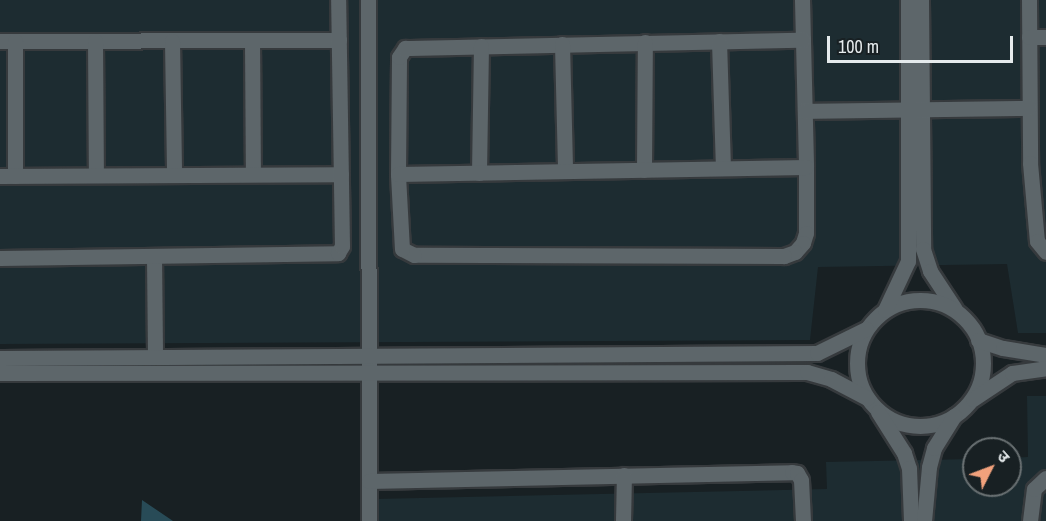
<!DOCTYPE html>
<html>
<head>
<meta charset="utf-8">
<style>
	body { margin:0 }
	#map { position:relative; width:1046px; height:521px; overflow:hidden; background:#182023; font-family:"Archivo Narrow","Noto Sans Devanagari",sans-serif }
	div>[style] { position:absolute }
	.built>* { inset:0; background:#1d2c31 }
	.green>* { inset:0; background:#284b57 }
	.roads { filter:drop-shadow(2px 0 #363a3d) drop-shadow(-2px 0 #363a3d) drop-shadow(0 2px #363a3d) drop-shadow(0 -2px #363a3d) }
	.minor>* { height:15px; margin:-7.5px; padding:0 7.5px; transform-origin:7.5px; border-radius:7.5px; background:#5d666a }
	.minor>.ring { margin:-7.5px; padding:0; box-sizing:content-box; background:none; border:15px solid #5d666a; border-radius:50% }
	span { translate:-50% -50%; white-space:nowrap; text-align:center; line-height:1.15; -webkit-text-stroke:4.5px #182023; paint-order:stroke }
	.north { position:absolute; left:962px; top:437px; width:60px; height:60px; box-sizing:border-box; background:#182023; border:2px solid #6a7173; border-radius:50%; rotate:48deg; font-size:16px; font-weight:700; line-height:24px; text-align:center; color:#e5eaec }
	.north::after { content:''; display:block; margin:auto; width:21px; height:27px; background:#f1a17c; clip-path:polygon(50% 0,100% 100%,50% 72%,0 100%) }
	.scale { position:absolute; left:827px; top:36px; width:186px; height:27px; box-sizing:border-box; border:3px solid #e5eaec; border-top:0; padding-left:8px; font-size:18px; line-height:21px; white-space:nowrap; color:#e5eaec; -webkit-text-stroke:4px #182023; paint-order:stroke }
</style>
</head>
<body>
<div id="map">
	<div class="built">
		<div style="clip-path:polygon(0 0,1046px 0,1046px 333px,1018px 333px,1007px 264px,818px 267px,810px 340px,0 344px)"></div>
		<div style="clip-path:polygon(1027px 396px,1046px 396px,1046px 521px,375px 521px,376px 499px,827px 489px,826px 462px,974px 459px,974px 485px,1010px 485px,1010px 458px,1028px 457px)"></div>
	</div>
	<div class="green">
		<div style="clip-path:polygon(142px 500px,173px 521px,174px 521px,141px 521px)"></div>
	</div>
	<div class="roads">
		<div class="minor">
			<div style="left:368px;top:0;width:521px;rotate:89.89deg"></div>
			<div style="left:802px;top:0;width:167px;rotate:88.6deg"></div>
			<div style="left:806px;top:167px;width:66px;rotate:90deg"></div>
			<div style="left:806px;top:233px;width:10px;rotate:107deg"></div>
			<div style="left:803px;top:243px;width:12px;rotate:132deg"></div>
			<div style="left:795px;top:252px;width:12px;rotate:160deg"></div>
			<div style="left:784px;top:256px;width:370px;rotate:-179.8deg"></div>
			<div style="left:414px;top:255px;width:13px;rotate:-153deg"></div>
			<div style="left:402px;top:249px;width:75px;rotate:-93.1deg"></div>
			<div style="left:398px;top:174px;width:117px;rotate:-89.5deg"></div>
			<div style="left:399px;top:57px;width:11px;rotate:-56deg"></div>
			<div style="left:405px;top:48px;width:398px;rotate:-1.2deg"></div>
			<div style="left:921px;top:0;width:249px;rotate:89.5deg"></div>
			<div style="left:923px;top:249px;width:23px;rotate:72deg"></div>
			<div style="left:930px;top:271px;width:45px;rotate:56.7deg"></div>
			<div style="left:1029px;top:0;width:163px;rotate:89.6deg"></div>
			<div style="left:1030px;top:163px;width:78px;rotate:84.9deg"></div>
			<div style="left:1037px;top:241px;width:14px;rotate:51deg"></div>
			<div style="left:1029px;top:37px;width:17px"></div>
			<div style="left:252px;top:40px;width:134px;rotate:89.6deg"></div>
			<div style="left:0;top:41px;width:339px;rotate:-0.2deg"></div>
			<div style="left:15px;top:41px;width:135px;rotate:90deg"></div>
			<div style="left:95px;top:41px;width:134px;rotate:89.6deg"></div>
			<div style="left:172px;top:41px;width:134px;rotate:89.1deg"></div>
			<div style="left:719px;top:41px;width:127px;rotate:88.2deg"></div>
			<div style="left:562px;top:44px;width:127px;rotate:88.6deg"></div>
			<div style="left:805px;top:111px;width:224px;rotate:-0.8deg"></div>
			<div style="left:644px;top:170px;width:128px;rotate:-89.6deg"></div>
			<div style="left:479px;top:173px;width:127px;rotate:-89.1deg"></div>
			<div style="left:398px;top:174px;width:408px;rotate:-1deg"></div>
			<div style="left:0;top:176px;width:341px;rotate:-0.3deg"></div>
			<div style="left:154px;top:256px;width:101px;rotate:89.4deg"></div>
			<div style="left:0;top:258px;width:338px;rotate:-0.8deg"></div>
			<div style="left:338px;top:253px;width:8px;rotate:-60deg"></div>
			<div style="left:342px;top:246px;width:246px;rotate:-90.9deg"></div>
			<div class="ring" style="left:857px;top:300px;width:111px;height:111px"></div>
			<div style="left:885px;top:310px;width:54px;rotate:-64.9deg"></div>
			<div style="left:908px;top:261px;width:261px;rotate:-90deg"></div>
			<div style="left:978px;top:340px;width:26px;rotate:18deg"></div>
			<div style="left:1003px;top:348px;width:44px;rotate:9.2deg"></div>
			<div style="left:0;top:358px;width:817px;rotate:-0.35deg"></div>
			<div style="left:817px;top:353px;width:55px;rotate:-26.1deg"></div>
			<div style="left:0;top:373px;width:807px;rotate:-0.07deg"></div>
			<div style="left:807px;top:372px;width:25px;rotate:16deg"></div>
			<div style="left:831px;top:379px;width:41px;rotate:27.8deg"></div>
			<div style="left:973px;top:399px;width:47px;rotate:-33.7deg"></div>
			<div style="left:1012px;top:373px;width:34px;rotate:-8deg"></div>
			<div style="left:878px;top:412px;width:49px;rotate:57.6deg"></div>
			<div style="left:904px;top:453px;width:16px;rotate:72deg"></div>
			<div style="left:909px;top:468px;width:53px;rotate:87.8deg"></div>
			<div style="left:369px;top:481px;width:423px;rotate:-1.2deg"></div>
			<div style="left:792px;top:472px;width:5px;rotate:11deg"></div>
			<div style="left:797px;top:473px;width:8px;rotate:60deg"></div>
			<div style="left:801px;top:480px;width:41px;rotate:87.2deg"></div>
			<div style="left:623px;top:521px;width:46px;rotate:-88.8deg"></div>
			<div style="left:924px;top:521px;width:54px;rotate:-84.7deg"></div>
			<div style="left:929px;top:467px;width:20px;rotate:-75deg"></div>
			<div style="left:934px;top:448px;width:38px;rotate:-58deg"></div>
			<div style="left:1030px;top:521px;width:32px;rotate:-83deg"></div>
			<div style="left:1034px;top:489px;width:16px;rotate:-43deg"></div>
		</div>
	</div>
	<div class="north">उ</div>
	<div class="scale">100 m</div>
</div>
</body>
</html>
